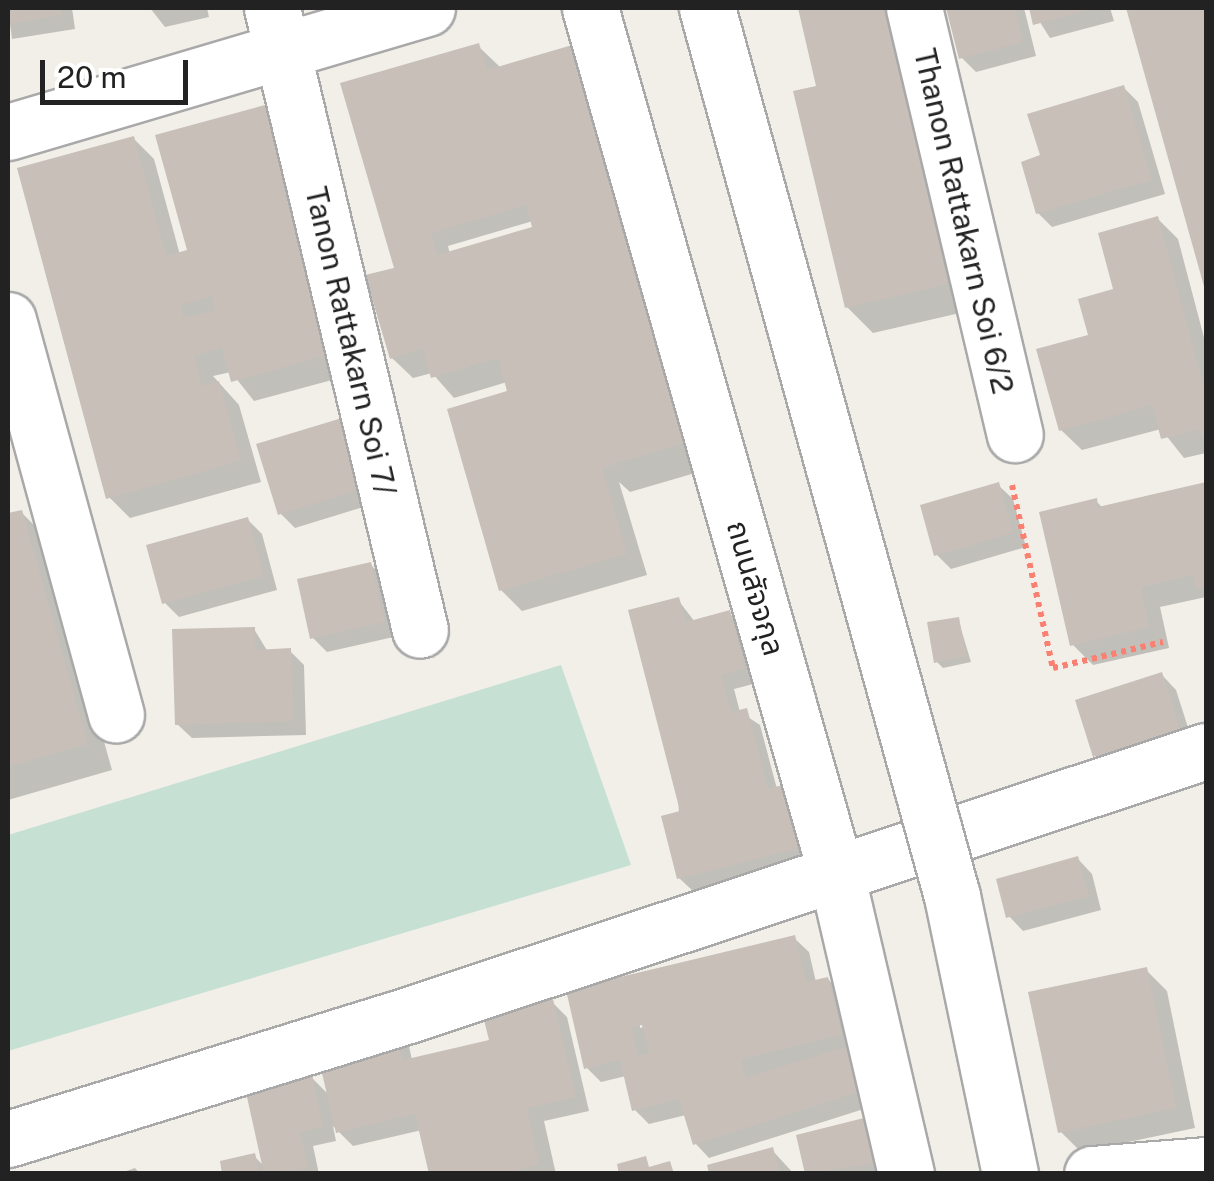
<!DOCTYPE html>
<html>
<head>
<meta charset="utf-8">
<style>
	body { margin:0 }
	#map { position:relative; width:1214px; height:1181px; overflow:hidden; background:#f2efe9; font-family:"Public Sans","Noto Sans Thai",sans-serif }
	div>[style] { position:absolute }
	.wetland>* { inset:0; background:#c6e0d4 }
	.shadow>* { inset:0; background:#0003 }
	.building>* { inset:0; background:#c7bfb8 }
	.path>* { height:6px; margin-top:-3px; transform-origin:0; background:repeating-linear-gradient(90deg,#fa8072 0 5px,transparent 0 10px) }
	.roads { filter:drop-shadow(2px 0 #a9a9a9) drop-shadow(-2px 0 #a9a9a9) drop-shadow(0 2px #a9a9a9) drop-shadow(0 -2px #a9a9a9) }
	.minor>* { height:55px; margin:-27.5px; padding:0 27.5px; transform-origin:27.5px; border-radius:27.5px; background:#fff }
	.bridges { filter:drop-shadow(2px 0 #a9a9a9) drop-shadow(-2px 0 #a9a9a9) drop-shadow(0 2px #a9a9a9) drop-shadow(0 -2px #a9a9a9) }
	.minor-bridge>* { height:55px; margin:-27.5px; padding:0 27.5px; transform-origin:27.5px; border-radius:27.5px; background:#fff }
	span { translate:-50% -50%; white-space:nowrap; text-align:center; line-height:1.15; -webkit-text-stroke:8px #fff; paint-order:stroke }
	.street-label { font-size:30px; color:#222 }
	.frame { position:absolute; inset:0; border:10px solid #222; pointer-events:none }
	.scale { position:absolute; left:40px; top:60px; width:148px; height:45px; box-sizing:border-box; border:5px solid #222; border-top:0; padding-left:12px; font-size:30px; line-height:35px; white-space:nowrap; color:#222; -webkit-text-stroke:8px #fff; paint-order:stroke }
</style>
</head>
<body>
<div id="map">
	<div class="wetland">
		<div style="clip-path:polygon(561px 665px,631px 865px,8px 1051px,8px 835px)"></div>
	</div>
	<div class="shadow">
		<div style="clip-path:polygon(8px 8px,72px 8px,75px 29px,12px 39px)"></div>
		<div style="clip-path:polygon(150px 8px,207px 8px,209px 17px,165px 27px)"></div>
		<div style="clip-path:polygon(800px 8px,907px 8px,973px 310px,873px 333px,847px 307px,819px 88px)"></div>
		<div style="clip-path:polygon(949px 8px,1024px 8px,1036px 56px,976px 72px,962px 58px)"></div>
		<div style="clip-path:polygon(1031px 8px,1110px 8px,1114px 21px,1050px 38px)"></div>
		<div style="clip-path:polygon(1128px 8px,1206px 8px,1206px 285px)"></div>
		<div style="clip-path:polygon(evenodd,478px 46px,499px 66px,726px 464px,630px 492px,619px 482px,647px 575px,522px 611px,501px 590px,507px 382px,454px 398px,432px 373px,413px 378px,392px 358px,397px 269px,478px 46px,533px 221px,532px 230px,450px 254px,448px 246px,533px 221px)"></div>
		<div style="clip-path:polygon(1124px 88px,1138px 102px,1165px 194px,1052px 227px,1038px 213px,1043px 157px)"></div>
		<div style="clip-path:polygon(133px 138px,154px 159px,180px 255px,373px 369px,254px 401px,231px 372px,213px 376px,239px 405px,261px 482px,130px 518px,109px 497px)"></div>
		<div style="clip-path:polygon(1157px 218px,1178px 239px,1206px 345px,1206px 453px,1184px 458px,1161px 429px,1082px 450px,1061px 430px,1091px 337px)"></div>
		<div style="clip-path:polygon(259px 446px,386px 500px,295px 528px,280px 513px)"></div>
		<div style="clip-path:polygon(998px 485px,1013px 499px,1026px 547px,951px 569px,936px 554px)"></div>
		<div style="clip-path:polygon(1206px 485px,1206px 597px,1160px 607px,1169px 648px,1093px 665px,1072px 644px,1096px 501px,1103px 508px)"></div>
		<div style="clip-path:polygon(21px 512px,47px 538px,112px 770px,8px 800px,8px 516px)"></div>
		<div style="clip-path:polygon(248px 520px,262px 534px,277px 590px,179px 617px,164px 602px)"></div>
		<div style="clip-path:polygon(370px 564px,385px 579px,398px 636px,327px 652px,313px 638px)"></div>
		<div style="clip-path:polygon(678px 600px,695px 622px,729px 613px,743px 628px,757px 683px,734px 689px,740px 712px,760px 725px,777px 789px,813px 862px,694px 892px,679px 878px)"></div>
		<div style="clip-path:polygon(958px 619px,971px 662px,943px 668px,937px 662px)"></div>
		<div style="clip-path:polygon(254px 629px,268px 652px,290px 651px,304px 665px,306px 735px,192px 738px,177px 724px)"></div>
		<div style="clip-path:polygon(1162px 675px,1176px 690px,1193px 743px,1109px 770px,1095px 755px)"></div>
		<div style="clip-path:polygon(1078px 859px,1092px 874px,1101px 910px,1023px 931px,1009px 916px)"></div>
		<div style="clip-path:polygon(evenodd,794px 938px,809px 952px,816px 982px,828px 979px,842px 994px,889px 1101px,709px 1158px,695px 1143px,686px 1115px,649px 1124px,635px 1110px,626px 1076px,601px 1082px,586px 1067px,569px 992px,794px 938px,682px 1017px,640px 1028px,640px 1022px,682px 1017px)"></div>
		<div style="clip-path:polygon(1146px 970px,1167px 991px,1195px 1128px,1081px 1152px,1060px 1131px)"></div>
		<div style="clip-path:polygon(552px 1002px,567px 1017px,589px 1111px,544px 1121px,556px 1174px,432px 1174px,422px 1130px,353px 1146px,333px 1126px,336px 1141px,313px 1146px,319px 1174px,225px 1174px,254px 1156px,265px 1167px,311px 1077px,330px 1096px,407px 1037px,412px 1060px,492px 1041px)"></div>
		<div style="clip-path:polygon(886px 1133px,896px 1174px,807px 1174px)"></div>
		<div style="clip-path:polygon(772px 1150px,794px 1174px,711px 1174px)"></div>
		<div style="clip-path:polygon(135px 1168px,140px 1174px,118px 1174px)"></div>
	</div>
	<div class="building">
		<div style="clip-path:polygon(8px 8px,61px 8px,62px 15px,8px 24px)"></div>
		<div style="clip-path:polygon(798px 8px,888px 8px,946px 247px,940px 249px,948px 284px,845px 308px,793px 91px,816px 86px)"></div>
		<div style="clip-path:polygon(946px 8px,1015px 8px,1023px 42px,959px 59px)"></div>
		<div style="clip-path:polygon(1029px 8px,1093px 8px,1093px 9px,1033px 25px)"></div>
		<div style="clip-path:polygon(1126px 8px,1206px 8px,1206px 290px,1205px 290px)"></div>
		<div style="clip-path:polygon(evenodd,586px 41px,701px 438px,602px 468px,627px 554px,499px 591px,447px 409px,507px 391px,498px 358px,431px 378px,423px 349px,390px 359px,365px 275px,394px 268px,340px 83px,479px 43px,487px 70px,586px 41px,526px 205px,532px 227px,437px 255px,431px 233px,526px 205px)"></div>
		<div style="clip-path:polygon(1124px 85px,1152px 180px,1036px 214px,1021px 162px,1040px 155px,1027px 114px)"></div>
		<div style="clip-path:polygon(evenodd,272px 103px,354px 348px,231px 382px,222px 348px,194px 356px,202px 386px,219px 381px,241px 461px,106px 499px,17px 168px,134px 136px,166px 256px,187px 250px,155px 135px,272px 103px,212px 296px,215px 310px,184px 318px,180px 305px,212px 296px)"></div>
		<div style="clip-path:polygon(1158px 216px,1206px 395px,1206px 445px,1198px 430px,1161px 439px,1152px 405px,1059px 431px,1036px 349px,1088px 335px,1078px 299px,1113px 289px,1098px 233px)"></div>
		<div style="clip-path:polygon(352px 415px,373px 485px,278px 515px,256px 444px)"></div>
		<div style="clip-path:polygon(999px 482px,1013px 533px,934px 556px,920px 505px)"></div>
		<div style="clip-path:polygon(1206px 482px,1206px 587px,1197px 590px,1194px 575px,1141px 587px,1149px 627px,1070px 646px,1039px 512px,1097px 498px,1098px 507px)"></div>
		<div style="clip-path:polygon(22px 510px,88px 744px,8px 767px,8px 513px)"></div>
		<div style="clip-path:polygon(248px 517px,264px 576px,162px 604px,146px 545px)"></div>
		<div style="clip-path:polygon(371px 562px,385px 622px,310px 639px,297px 579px)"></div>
		<div style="clip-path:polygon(679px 597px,686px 622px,730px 610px,745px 669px,721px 675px,731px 712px,747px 708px,768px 788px,785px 785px,800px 848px,677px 879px,661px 816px,680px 811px,628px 610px)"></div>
		<div style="clip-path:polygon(959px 617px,966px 656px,934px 663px,927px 622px)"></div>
		<div style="clip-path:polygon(255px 627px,255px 650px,291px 648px,293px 721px,175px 725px,172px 629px)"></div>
		<div style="clip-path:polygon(1162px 672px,1180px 729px,1093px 757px,1075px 700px)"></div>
		<div style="clip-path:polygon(1078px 856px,1089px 896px,1006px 918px,996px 879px)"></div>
		<div style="clip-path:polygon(evenodd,795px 935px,806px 982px,828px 977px,842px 1035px,741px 1059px,746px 1078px,863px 1041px,877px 1086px,693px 1145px,679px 1099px,632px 1111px,620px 1060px,584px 1069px,566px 990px,795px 935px,642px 1025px,649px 1053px,638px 1056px,631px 1027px,642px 1025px)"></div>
		<div style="clip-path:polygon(1147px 967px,1176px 1108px,1058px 1133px,1028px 992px)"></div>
		<div style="clip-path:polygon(553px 999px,576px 1097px,527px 1108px,539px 1165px,501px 1174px,429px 1174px,415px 1114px,336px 1133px,314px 1039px,393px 1020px,403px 1060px,489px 1040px,483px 1016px)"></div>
		<div style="clip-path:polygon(312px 1074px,323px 1127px,300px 1132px,308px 1168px,264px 1174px,245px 1088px)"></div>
		<div style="clip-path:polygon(872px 1116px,883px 1162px,805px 1174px,796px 1135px)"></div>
		<div style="clip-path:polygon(773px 1147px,780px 1174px,709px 1174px,707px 1165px)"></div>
		<div style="clip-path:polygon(255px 1153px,260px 1174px,222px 1174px,220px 1161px)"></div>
		<div style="clip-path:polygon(646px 1156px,649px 1167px,670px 1161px,674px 1174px,619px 1174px,617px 1164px)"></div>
	</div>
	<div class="path">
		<div style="left:1012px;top:485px;width:188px;rotate:77.4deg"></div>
		<div style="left:1053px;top:668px;width:113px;rotate:-13.3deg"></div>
	</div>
	<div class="roads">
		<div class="minor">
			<div style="left:272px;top:8px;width:639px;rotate:76.62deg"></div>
			<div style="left:590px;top:8px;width:899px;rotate:74.12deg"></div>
			<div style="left:836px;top:873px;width:309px;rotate:76.9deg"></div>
			<div style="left:914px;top:8px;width:438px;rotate:76.7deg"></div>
			<div style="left:8px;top:132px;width:437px;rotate:-16.5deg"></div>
			<div style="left:8px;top:320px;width:409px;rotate:74.7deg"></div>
			<div style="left:8px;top:1139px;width:403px;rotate:-17.2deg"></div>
			<div style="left:393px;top:1020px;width:856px;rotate:-18.31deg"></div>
			<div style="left:1092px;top:1174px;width:114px;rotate:-4.5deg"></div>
		</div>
	</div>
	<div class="bridges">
		<div class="minor-bridge">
			<div style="left:707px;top:8px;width:921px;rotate:74.58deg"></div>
			<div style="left:952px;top:896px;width:284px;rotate:78.2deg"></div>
		</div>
	</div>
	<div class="street-label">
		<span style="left:964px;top:221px;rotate:77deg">Thanon Rattakarn Soi 6/2</span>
		<span style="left:351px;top:341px;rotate:77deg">Tanon Rattakarn Soi 7/</span>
		<span style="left:756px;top:588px;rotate:74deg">ถนนสัจจกุล</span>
	</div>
	<div class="frame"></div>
	<div class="scale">20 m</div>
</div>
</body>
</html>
